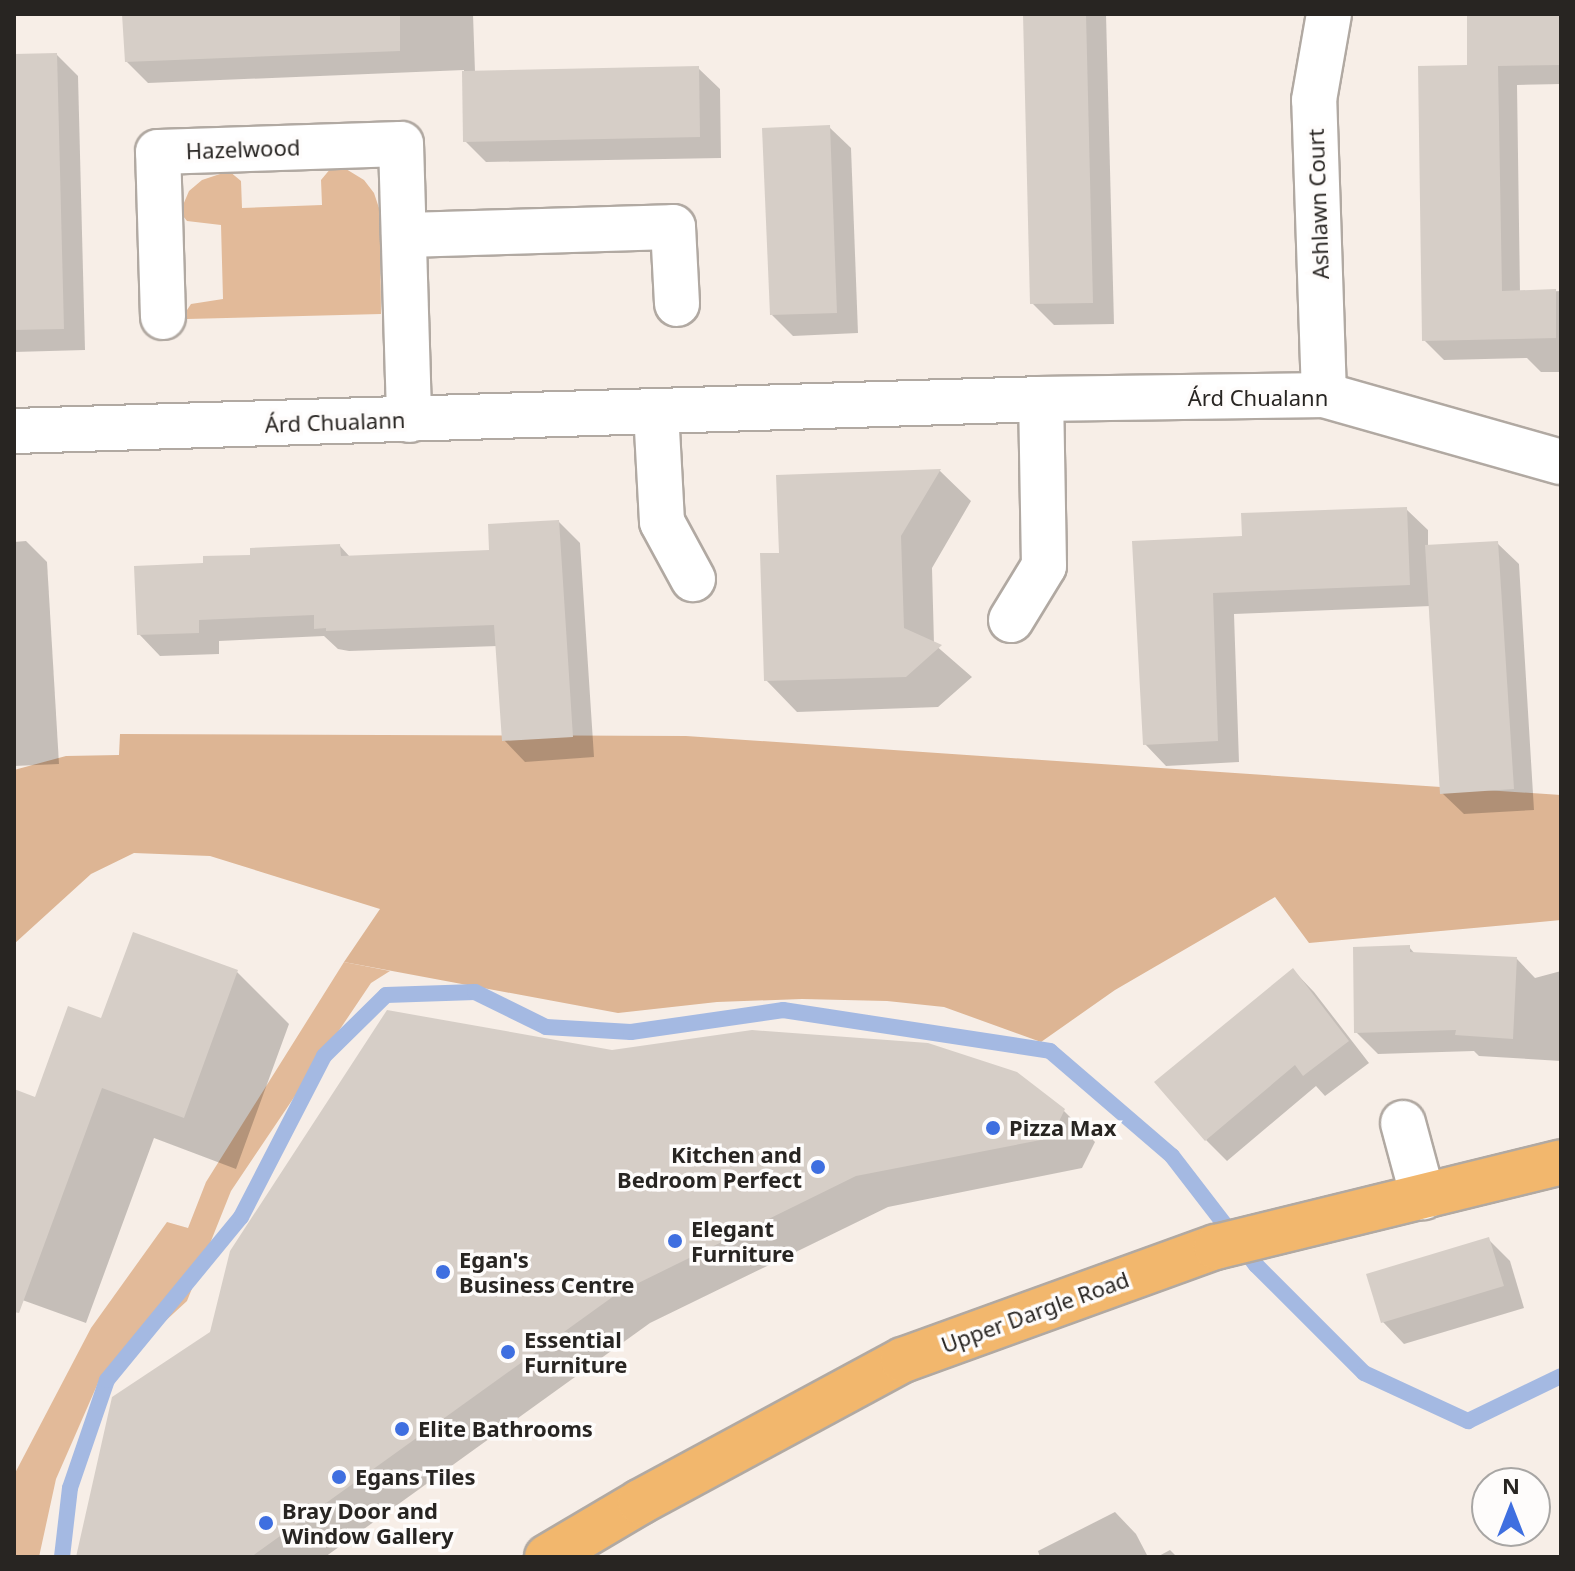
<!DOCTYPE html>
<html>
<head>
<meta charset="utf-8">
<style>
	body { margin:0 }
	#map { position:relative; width:1575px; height:1571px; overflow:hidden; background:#f7eee7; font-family:"Noto Sans",sans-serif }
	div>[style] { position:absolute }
	.green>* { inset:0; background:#e2ba99 }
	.forest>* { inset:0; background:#ddb594 }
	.shadow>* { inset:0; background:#0003 }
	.stream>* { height:16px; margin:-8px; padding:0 8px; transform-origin:8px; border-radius:8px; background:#a4b9e2 }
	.building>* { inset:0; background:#d6cec7 }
	.roads { filter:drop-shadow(2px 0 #b1a9a2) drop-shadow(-2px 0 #b1a9a2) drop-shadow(0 2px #b1a9a2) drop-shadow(0 -2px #b1a9a2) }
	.minor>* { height:44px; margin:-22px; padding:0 22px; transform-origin:22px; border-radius:22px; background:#fff }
	.major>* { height:44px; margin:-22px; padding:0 22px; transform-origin:22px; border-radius:22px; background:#f2b76d }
	.dots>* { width:22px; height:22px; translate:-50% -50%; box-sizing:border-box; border:4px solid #fefcfb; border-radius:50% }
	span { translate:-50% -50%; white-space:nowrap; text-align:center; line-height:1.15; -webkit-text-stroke:7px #fefcfb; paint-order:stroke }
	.street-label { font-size:22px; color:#282522 }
	.poi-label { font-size:22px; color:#282522; font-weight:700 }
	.left { translate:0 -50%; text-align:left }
	.right { translate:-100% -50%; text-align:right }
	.frame { position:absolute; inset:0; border:16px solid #282522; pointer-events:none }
	.north { position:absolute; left:1471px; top:1467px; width:80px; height:80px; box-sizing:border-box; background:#fefcfb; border:2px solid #a8a6a4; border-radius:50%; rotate:0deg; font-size:22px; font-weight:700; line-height:32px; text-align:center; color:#282522 }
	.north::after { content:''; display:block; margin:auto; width:28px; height:36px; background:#3f6fe0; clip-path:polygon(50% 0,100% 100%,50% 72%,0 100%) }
</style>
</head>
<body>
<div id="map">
	<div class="green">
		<div style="clip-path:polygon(331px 168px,346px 169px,364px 180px,374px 193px,380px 211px,381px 314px,187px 319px,187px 310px,191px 304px,223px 299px,221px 225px,187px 221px,183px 216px,183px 205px,189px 191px,202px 180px,229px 171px,241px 181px,242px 208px,322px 205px,321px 180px)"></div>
		<div style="clip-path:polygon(344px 962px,390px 971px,371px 983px,231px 1191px,187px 1301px,98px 1383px,56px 1479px,39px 1557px,14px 1557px,14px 1475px,91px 1328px,167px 1222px,188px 1228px,206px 1182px)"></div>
	</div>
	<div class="forest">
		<div style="clip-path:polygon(120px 734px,686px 736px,1561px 795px,1561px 920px,1309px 943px,1275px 897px,1115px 990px,1041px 1042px,944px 1007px,887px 1001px,802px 999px,717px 1002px,618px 1013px,344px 962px,380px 909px,210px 856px,134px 853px,91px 874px,14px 944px,14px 770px,66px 756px,119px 755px)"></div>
	</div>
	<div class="shadow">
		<div style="clip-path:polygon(124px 14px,473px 14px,475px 72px,698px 68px,720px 89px,721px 158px,486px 162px,465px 141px,464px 70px,148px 83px,126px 61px)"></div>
		<div style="clip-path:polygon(1025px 14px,1106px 14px,1114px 324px,1054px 325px,1032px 303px)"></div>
		<div style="clip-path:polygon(1469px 14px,1561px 14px,1561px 84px,1517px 85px,1520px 293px,1561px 291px,1561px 372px,1541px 372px,1527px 358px,1444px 360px,1424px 340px,1469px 67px)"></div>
		<div style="clip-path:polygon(57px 55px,78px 76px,85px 350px,14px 352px,14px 56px)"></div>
		<div style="clip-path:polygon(829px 127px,851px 148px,858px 333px,793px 336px,772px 315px)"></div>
		<div style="clip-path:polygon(940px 471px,971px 501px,932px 568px,934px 644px,972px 677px,938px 707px,797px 712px,766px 680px,781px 555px,778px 477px)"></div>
		<div style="clip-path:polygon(1406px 509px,1428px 530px,1428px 547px,1497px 543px,1519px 564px,1534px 810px,1464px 814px,1442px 793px,1431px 606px,1234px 614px,1239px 762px,1166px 766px,1145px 744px,1135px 543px,1244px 537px)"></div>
		<div style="clip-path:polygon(559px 522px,580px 543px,594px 757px,525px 762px,504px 740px,498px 646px,349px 651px,338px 649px,324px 636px,219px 641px,219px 654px,160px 656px,139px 634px,205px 565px,340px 546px,350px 557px,492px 552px)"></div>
		<div style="clip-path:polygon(26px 541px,47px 562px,59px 764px,14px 766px,14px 542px)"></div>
		<div style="clip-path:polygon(1409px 947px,1416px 955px,1517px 959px,1535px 978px,1561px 971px,1561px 1061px,1479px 1056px,1474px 1051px,1378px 1054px,1356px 1032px)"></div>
		<div style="clip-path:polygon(1293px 970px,1314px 992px,1369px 1063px,1325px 1096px,1316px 1086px,1227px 1161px,1206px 1140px)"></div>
		<div style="clip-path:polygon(237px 972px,289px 1024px,236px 1169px,154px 1138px,86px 1323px,14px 1297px,14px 1091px,36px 1100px,102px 1021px)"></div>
		<div style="clip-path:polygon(612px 1052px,1063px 1110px,1095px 1142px,1082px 1168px,888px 1207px,650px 1323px,325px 1557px,78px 1557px,212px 1333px)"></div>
		<div style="clip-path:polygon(1489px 1240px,1510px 1261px,1524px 1308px,1404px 1344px,1383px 1322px)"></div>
		<div style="clip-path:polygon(1115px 1512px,1136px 1534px,1148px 1557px,1040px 1557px,1038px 1551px)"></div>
		<div style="clip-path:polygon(1170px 1550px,1177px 1557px,1157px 1557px)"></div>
	</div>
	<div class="stream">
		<div style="left:62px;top:1557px;width:69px;rotate:-83.4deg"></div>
		<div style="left:70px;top:1488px;width:114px;rotate:-71.1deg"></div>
		<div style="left:107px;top:1380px;width:211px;rotate:-50.6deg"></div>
		<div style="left:241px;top:1217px;width:181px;rotate:-62.7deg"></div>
		<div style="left:324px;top:1056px;width:87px;rotate:-44.5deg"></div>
		<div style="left:386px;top:995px;width:89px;rotate:-1.9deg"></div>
		<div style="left:475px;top:992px;width:79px;rotate:26.2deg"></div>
		<div style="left:546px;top:1027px;width:85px;rotate:3.4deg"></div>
		<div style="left:631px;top:1032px;width:154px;rotate:-8.2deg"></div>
		<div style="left:783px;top:1010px;width:270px;rotate:8.7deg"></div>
		<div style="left:1050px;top:1051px;width:161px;rotate:40.7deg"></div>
		<div style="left:1172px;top:1156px;width:138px;rotate:52.4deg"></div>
		<div style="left:1256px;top:1265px;width:153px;rotate:45deg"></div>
		<div style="left:1364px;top:1373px;width:115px;rotate:24.8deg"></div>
		<div style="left:1468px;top:1421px;width:103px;rotate:-25.8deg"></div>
	</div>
	<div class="building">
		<div style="clip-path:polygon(122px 14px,400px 14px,400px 51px,125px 62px)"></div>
		<div style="clip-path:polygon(1023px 14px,1086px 14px,1093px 303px,1030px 304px)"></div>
		<div style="clip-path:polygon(1467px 14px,1561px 14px,1561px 65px,1498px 66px,1502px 291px,1556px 289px,1556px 338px,1422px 341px,1418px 66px,1467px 65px)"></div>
		<div style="clip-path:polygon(57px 53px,64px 329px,14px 330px,14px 54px)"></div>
		<div style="clip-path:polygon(699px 66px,700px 137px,463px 142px,462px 71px)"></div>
		<div style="clip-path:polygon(830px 125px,837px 313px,770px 315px,762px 128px)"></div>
		<div style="clip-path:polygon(941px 469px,901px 536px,904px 628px,942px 645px,906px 677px,764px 681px,760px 553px,779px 553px,776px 475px)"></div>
		<div style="clip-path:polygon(1407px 507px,1410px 585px,1213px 593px,1218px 741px,1143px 745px,1132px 541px,1242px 536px,1241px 513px)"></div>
		<div style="clip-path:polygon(559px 520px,573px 737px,502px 741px,494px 625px,326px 631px,326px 628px,314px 629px,314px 615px,199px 620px,199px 633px,137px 635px,134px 566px,203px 563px,203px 556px,250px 555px,250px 548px,340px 544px,341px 556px,489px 550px,488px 524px)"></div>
		<div style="clip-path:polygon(1498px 541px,1514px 789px,1440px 794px,1425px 545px)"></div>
		<div style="clip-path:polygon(133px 932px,238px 970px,184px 1118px,102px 1088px,19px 1313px,14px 1312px,14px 1089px,35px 1097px,68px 1006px,101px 1018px)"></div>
		<div style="clip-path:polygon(1410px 945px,1410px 952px,1517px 957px,1513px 1039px,1455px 1035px,1456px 1030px,1354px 1033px,1353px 947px)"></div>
		<div style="clip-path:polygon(1293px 968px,1349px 1041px,1303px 1076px,1295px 1065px,1205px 1141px,1154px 1082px)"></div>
		<div style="clip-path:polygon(387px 1010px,612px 1050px,752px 1030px,928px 1043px,1017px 1072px,1065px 1109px,1051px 1138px,856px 1176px,618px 1293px,251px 1557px,76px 1557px,112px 1397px,210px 1332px,230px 1251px)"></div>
		<div style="clip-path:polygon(1489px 1237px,1504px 1286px,1381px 1323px,1366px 1274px)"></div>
	</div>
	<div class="roads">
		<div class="minor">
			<div style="left:404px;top:235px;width:269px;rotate:-1.7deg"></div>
			<div style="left:673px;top:227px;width:77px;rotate:87deg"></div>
			<div style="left:163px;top:317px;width:165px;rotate:-91.7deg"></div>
			<div style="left:158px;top:152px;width:243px;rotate:-1.9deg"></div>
			<div style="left:401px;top:144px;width:276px;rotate:88.3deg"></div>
			<div style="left:1324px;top:395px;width:295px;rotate:-91.9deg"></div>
			<div style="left:1314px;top:100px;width:87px;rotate:-80.1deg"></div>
			<div style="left:656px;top:411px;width:111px;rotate:86.9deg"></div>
			<div style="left:662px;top:522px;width:65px;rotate:61.5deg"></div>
			<div style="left:14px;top:431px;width:1027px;rotate:-1.78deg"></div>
			<div style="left:1041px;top:399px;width:283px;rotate:-0.8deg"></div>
			<div style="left:1324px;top:395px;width:246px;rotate:15.8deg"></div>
			<div style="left:1011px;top:620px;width:63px;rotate:-58.6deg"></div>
			<div style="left:1044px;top:566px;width:167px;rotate:-91deg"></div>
			<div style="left:1403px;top:1123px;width:77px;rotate:74.9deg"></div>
		</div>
		<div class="major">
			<div style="left:547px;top:1557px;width:108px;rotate:-30.6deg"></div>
			<div style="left:640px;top:1502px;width:299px;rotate:-28.4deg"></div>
			<div style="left:903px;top:1360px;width:333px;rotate:-19.9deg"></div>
			<div style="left:1216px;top:1247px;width:355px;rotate:-13.8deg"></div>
		</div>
	</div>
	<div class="dots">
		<div style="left:993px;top:1128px;background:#3f6fe0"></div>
		<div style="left:818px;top:1167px;background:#3f6fe0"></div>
		<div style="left:675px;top:1241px;background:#3f6fe0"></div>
		<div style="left:443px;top:1272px;background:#3f6fe0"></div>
		<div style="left:508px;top:1352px;background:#3f6fe0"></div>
		<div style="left:402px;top:1429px;background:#3f6fe0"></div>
		<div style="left:339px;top:1477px;background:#3f6fe0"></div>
		<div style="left:266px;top:1523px;background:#3f6fe0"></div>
	</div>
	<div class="street-label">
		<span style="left:243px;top:149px;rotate:-2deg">Hazelwood</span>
		<span style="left:1318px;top:204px;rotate:-92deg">Ashlawn Court</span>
		<span style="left:1258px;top:398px">Árd Chualann</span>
		<span style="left:335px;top:422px;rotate:-2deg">Árd Chualann</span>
		<span style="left:1035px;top:1312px;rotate:-20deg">Upper Dargle Road</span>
	</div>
	<div class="poi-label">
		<span class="left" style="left:1009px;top:1128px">Pizza Max</span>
		<span class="right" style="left:802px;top:1167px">Kitchen and<br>Bedroom Perfect</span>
		<span class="left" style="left:691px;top:1241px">Elegant<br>Furniture</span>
		<span class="left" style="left:459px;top:1272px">Egan's<br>Business Centre</span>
		<span class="left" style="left:524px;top:1352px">Essential<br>Furniture</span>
		<span class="left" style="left:418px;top:1429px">Elite Bathrooms</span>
		<span class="left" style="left:355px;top:1477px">Egans Tiles</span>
		<span class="left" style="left:282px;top:1523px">Bray Door and<br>Window Gallery</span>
	</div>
	<div class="frame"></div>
	<div class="north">N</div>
</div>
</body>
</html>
